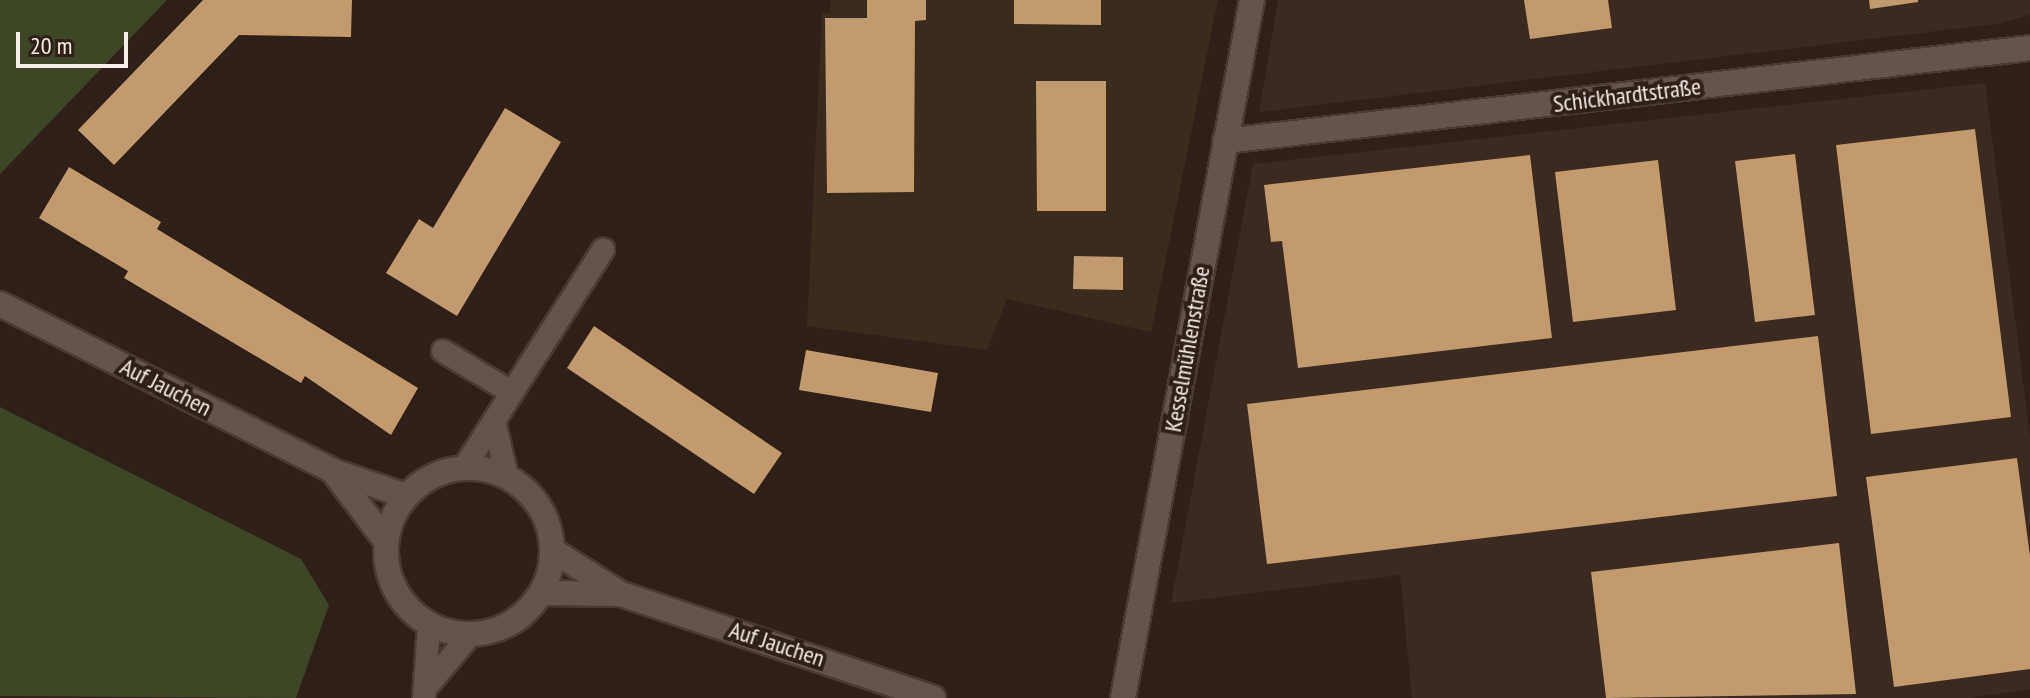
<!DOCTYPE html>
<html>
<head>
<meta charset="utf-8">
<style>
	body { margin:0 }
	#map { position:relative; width:2030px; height:698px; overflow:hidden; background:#2e2018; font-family:"PT Sans Narrow",sans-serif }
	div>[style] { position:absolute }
	.commercial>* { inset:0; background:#392c1f }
	.industrial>* { inset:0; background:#3b2a21 }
	.green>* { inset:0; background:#3e4628 }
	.building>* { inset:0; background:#c29a6d }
	.roads { filter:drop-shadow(2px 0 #483b36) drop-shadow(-2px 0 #483b36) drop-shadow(0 2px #483b36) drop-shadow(0 -2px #483b36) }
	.lane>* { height:22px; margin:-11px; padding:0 11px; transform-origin:11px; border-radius:11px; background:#65544c }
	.street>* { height:24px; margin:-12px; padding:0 12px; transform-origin:12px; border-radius:12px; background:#65544c }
	.secondary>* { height:24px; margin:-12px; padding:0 12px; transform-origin:12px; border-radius:12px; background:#65544c }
	.secondary>.ring { margin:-12px; padding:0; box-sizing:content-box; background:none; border:24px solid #65544c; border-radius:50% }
	span { translate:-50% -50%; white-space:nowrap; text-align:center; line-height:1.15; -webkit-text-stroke:8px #2e2018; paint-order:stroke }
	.street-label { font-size:24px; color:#f7ede8 }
	.scale { position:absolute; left:16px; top:32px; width:112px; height:36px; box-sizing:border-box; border:4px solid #f7ede8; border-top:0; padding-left:10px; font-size:24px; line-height:28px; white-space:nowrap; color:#f7ede8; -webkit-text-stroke:6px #2e2018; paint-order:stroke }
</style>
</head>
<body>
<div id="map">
	<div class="commercial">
		<div style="clip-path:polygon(831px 0,1218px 0,1151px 332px,1007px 299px,987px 350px,807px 326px,822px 13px,830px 13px)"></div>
	</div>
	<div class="industrial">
		<div style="clip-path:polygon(1278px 0,2030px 0,2030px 15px,1996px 24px,1259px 112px)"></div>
		<div style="clip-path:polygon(1985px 83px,2030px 436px,2030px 689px,1969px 698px,1412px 698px,1400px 575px,1171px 603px,1253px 164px)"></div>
	</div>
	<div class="green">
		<div style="clip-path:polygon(0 0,167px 0,0 174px)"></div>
		<div style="clip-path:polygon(0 407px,301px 559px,329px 605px,296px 698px,0 696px)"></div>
	</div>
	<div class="building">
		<div style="clip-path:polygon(203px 0,352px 0,351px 37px,239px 35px,114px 165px,78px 130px)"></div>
		<div style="clip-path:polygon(867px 0,926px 0,926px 20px,915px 21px,914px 192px,827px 193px,825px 18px,867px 18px)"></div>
		<div style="clip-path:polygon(1014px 0,1101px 0,1101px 25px,1014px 24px)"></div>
		<div style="clip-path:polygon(1524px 0,1608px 0,1612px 28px,1530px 39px)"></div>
		<div style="clip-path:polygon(1869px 0,1918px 0,1918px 2px,1870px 9px)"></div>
		<div style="clip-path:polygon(1036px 81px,1106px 81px,1106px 211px,1037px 211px)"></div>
		<div style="clip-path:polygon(505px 108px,561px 142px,457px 316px,386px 273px,419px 219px,433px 228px)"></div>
		<div style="clip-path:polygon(1975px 129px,2011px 417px,1871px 434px,1836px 145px)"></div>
		<div style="clip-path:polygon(1795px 154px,1815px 315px,1755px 322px,1735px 161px)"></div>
		<div style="clip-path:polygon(1530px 155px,1552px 338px,1298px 368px,1282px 241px,1271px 242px,1264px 185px)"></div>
		<div style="clip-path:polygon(1658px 160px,1676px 310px,1573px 322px,1555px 172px)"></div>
		<div style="clip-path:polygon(69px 167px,161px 222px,157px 229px,418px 388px,391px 435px,305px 376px,301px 383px,124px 278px,128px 271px,39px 218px)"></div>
		<div style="clip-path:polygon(1074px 256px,1123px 257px,1123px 290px,1073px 289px)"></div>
		<div style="clip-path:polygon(594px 326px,782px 453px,754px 494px,567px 368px)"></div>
		<div style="clip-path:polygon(1818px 336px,1837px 496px,1267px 564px,1247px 404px)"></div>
		<div style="clip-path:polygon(806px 350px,938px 373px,931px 412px,799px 390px)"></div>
		<div style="clip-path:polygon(2017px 458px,2030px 556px,2030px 669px,1894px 687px,1866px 477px)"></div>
		<div style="clip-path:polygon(1839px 543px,1856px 694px,1606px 698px,1591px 572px)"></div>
	</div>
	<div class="roads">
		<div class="lane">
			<div style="left:443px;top:351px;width:79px;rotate:31.1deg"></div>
			<div style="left:494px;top:421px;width:57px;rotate:76.9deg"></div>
			<div style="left:464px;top:468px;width:259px;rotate:-57.5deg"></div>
			<div style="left:429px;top:684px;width:64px;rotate:-50.1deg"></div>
			<div style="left:424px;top:698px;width:73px;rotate:-86.1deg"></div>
		</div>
		<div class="street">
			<div style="left:1225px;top:141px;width:810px;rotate:-6.59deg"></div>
			<div style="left:1123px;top:698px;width:710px;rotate:-79.53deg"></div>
		</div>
		<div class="secondary">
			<div style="left:0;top:304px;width:373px;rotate:26.6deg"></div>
			<div style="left:333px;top:471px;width:77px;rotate:18.9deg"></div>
			<div class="ring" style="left:386px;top:468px;width:142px;height:142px"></div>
			<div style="left:333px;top:471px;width:88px;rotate:52.9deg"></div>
			<div style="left:552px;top:550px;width:82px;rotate:32.5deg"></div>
			<div style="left:621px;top:594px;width:329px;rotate:18.4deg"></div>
			<div style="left:542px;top:593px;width:76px;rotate:0.8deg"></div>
		</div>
	</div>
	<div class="street-label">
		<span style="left:1627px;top:95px;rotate:-7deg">Schickhardtstraße</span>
		<span style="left:1187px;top:349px;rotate:-80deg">Kesselmühlenstraße</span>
		<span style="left:166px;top:387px;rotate:27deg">Auf Jauchen</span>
		<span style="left:777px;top:644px;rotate:18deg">Auf Jauchen</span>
	</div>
	<div class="scale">20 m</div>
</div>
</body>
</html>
